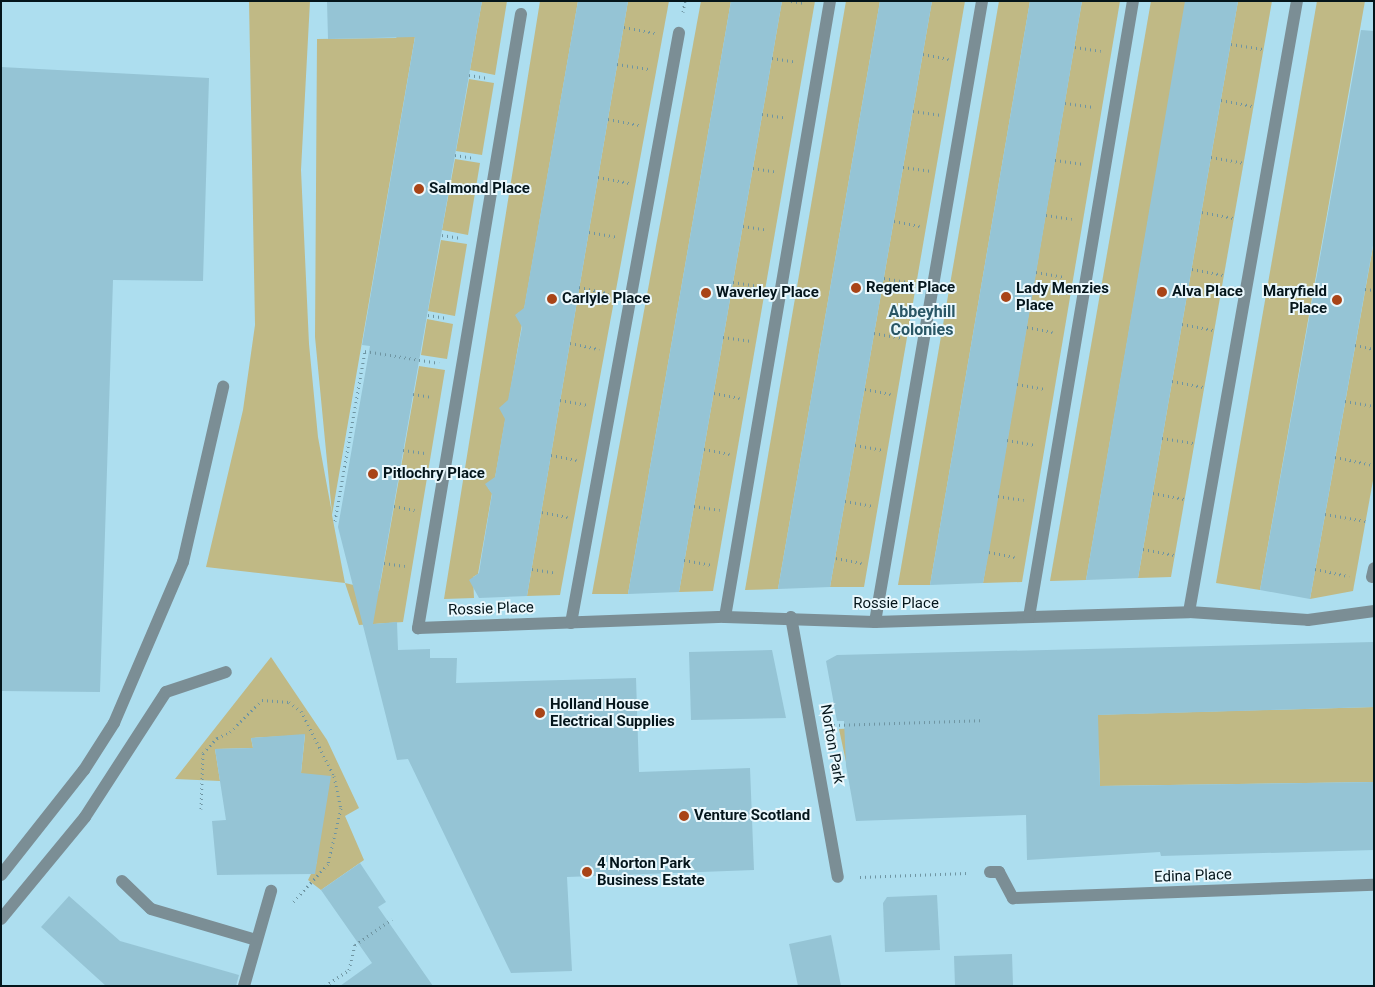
<!DOCTYPE html>
<html>
<head>
<meta charset="utf-8">
<style>
	body { margin:0 }
	#map { position:relative; width:1375px; height:987px; overflow:hidden; background:#addeef; font-family:Roboto,sans-serif }
	div>[style] { position:absolute }
	.green>* { inset:0; background:#c0b985 }
	.building>* { inset:0; background:#95c4d5 }
	.path>* { height:3px; margin-top:-1.5px; transform-origin:0; background:repeating-linear-gradient(90deg,#6f95a2 0 1px,transparent 0 5px) }
	.minor>* { height:12px; margin:-6px; padding:0 6px; transform-origin:6px; border-radius:6px; background:#7b8e95 }
	.dots>* { width:14px; height:14px; translate:-50% -50%; box-sizing:border-box; border:2px solid #eaf8fd; border-radius:50% }
	span { translate:-50% -50%; white-space:nowrap; text-align:center; line-height:1.15; -webkit-text-stroke:4px #eaf8fd; paint-order:stroke }
	.poi-label { font-size:15px; color:#04151b; font-weight:700 }
	.left { translate:0 -50%; text-align:left }
	.right { translate:-100% -50%; text-align:right }
	.street-label { font-size:15px; color:#04151b }
	.neighbourhood-label { font-size:16px; color:#295665; font-weight:700 }
	.frame { position:absolute; inset:0; border:2px solid #04151b; pointer-events:none }
</style>
</head>
<body>
<div id="map">
	<div class="green">
		<div style="clip-path:polygon(249px 1px,310px 1px,301px 170px,309px 344px,318px 437px,332px 513px,315px 337px,317px 39px,396px 38px,406px 23px,417px 25px,332px 515px,345px 583px,379px 591px,419px 366px,445px 370px,403px 622px,359px 625px,345px 583px,206px 567px,243px 410px,255px 325px)"></div>
		<div style="clip-path:polygon(482px 1px,507px 1px,495px 75px,470px 70px)"></div>
		<div style="clip-path:polygon(540px 1px,578px 1px,524px 310px,518px 313px,522px 324px,495px 478px,488px 488px,492px 493px,478px 574px,473px 577px,474px 598px,444px 599px)"></div>
		<div style="clip-path:polygon(628px 1px,669px 1px,560px 595px,527px 596px)"></div>
		<div style="clip-path:polygon(701px 1px,731px 1px,628px 594px,592px 594px)"></div>
		<div style="clip-path:polygon(782px 1px,815px 1px,713px 591px,679px 592px)"></div>
		<div style="clip-path:polygon(846px 1px,880px 1px,778px 589px,745px 590px)"></div>
		<div style="clip-path:polygon(932px 1px,965px 1px,864px 587px,830px 587px)"></div>
		<div style="clip-path:polygon(999px 1px,1030px 1px,930px 585px,898px 585px)"></div>
		<div style="clip-path:polygon(1082px 1px,1120px 1px,1022px 582px,983px 583px)"></div>
		<div style="clip-path:polygon(1151px 1px,1186px 1px,1086px 580px,1050px 581px)"></div>
		<div style="clip-path:polygon(1238px 1px,1272px 1px,1171px 577px,1138px 578px)"></div>
		<div style="clip-path:polygon(1317px 1px,1365px 1px,1260px 590px,1216px 583px)"></div>
		<div style="clip-path:polygon(469px 79px,494px 83px,482px 155px,456px 151px)"></div>
		<div style="clip-path:polygon(455px 159px,480px 163px,468px 235px,442px 230px)"></div>
		<div style="clip-path:polygon(441px 240px,467px 244px,455px 316px,428px 311px)"></div>
		<div style="clip-path:polygon(1374px 241px,1374px 475px,1353px 591px,1310px 599px)"></div>
		<div style="clip-path:polygon(427px 319px,453px 324px,447px 359px,421px 355px)"></div>
		<div style="clip-path:polygon(271px 657px,327px 740px,359px 808px,345px 816px,364px 860px,321px 890px,308px 880px,317px 862px,301px 773px,305px 735px,251px 738px,253px 748px,215px 749px,220px 781px,175px 779px)"></div>
		<div style="clip-path:polygon(1374px 707px,1374px 782px,1100px 786px,1099px 754px,846px 762px,839px 729px,1089px 715px)"></div>
	</div>
	<div class="building">
		<div style="clip-path:polygon(327px 1px,482px 1px,373px 624px,397px 622px,398px 650px,430px 649px,430px 658px,457px 658px,456px 683px,636px 678px,639px 772px,750px 768px,754px 870px,567px 877px,572px 971px,511px 973px,408px 759px,397px 760px,353px 586px,338px 527px,370px 346px,362px 345px,415px 37px,328px 39px)"></div>
		<div style="clip-path:polygon(578px 1px,628px 1px,527px 596px,479px 598px,469px 580px,479px 573px,481px 560px,492px 494px,485px 484px,495px 477px,505px 419px,499px 408px,508px 400px,522px 327px,515px 315px,524px 308px)"></div>
		<div style="clip-path:polygon(731px 1px,782px 1px,679px 592px,628px 594px)"></div>
		<div style="clip-path:polygon(880px 1px,932px 1px,830px 587px,778px 589px)"></div>
		<div style="clip-path:polygon(1030px 1px,1082px 1px,989px 552px,983px 583px,930px 585px)"></div>
		<div style="clip-path:polygon(1185px 1px,1238px 1px,1138px 578px,1086px 580px)"></div>
		<div style="clip-path:polygon(1361px 30px,1374px 31px,1374px 240px,1310px 599px,1260px 590px)"></div>
		<div style="clip-path:polygon(1px 67px,209px 78px,203px 281px,113px 280px,100px 692px,1px 691px)"></div>
		<div style="clip-path:polygon(1374px 642px,1374px 707px,1098px 715px,1100px 786px,1374px 782px,1374px 850px,1161px 856px,1160px 852px,1027px 860px,1026px 815px,856px 821px,846px 766px,844px 721px,837px 721px,826px 661px,837px 655px)"></div>
		<div style="clip-path:polygon(772px 650px,786px 718px,691px 720px,689px 652px)"></div>
		<div style="clip-path:polygon(305px 734px,301px 773px,331px 776px,315px 874px,217px 875px,212px 821px,226px 820px,215px 749px,253px 748px,251px 738px)"></div>
		<div style="clip-path:polygon(360px 863px,386px 902px,378px 907px,433px 986px,340px 986px,372px 963px,321px 890px)"></div>
		<div style="clip-path:polygon(937px 895px,940px 950px,885px 952px,883px 903px,887px 897px)"></div>
		<div style="clip-path:polygon(69px 896px,120px 941px,239px 975px,236px 986px,106px 986px,41px 927px)"></div>
		<div style="clip-path:polygon(831px 935px,841px 986px,798px 986px,789px 944px)"></div>
		<div style="clip-path:polygon(1012px 954px,1013px 986px,955px 986px,954px 956px)"></div>
	</div>
	<div class="path">
		<div style="left:791px;top:1px;width:14px;rotate:8deg"></div>
		<div style="left:683px;top:12px;width:11px;rotate:-80deg"></div>
		<div style="left:624px;top:27px;width:32px;rotate:11deg"></div>
		<div style="left:1231px;top:44px;width:32px;rotate:9deg"></div>
		<div style="left:1075px;top:47px;width:26px;rotate:9deg"></div>
		<div style="left:923px;top:54px;width:26px;rotate:11deg"></div>
		<div style="left:772px;top:58px;width:24px;rotate:9deg"></div>
		<div style="left:617px;top:64px;width:32px;rotate:9deg"></div>
		<div style="left:469px;top:75px;width:19px;rotate:9deg"></div>
		<div style="left:1221px;top:100px;width:33px;rotate:11deg"></div>
		<div style="left:1065px;top:103px;width:27px;rotate:8deg"></div>
		<div style="left:913px;top:111px;width:27px;rotate:8deg"></div>
		<div style="left:762px;top:114px;width:24px;rotate:9deg"></div>
		<div style="left:608px;top:119px;width:32px;rotate:11deg"></div>
		<div style="left:455px;top:155px;width:20px;rotate:9deg"></div>
		<div style="left:1211px;top:157px;width:34px;rotate:10deg"></div>
		<div style="left:1055px;top:160px;width:27px;rotate:8deg"></div>
		<div style="left:903px;top:167px;width:27px;rotate:8deg"></div>
		<div style="left:753px;top:168px;width:24px;rotate:9deg"></div>
		<div style="left:598px;top:177px;width:33px;rotate:11deg"></div>
		<div style="left:1202px;top:212px;width:33px;rotate:11deg"></div>
		<div style="left:1046px;top:215px;width:26px;rotate:9deg"></div>
		<div style="left:894px;top:221px;width:26px;rotate:11deg"></div>
		<div style="left:743px;top:226px;width:24px;rotate:9deg"></div>
		<div style="left:589px;top:232px;width:29px;rotate:10deg"></div>
		<div style="left:442px;top:235px;width:19px;rotate:9deg"></div>
		<div style="left:1192px;top:269px;width:33px;rotate:11deg"></div>
		<div style="left:1036px;top:272px;width:27px;rotate:10deg"></div>
		<div style="left:884px;top:278px;width:27px;rotate:10deg"></div>
		<div style="left:733px;top:282px;width:24px;rotate:9deg"></div>
		<div style="left:579px;top:287px;width:30px;rotate:12deg"></div>
		<div style="left:1365px;top:289px;width:9px;rotate:6deg"></div>
		<div style="left:428px;top:315px;width:19px;rotate:9deg"></div>
		<div style="left:1182px;top:324px;width:33px;rotate:11deg"></div>
		<div style="left:1027px;top:327px;width:26px;rotate:11deg"></div>
		<div style="left:874px;top:333px;width:27px;rotate:10deg"></div>
		<div style="left:723px;top:337px;width:27px;rotate:8deg"></div>
		<div style="left:570px;top:343px;width:30px;rotate:12deg"></div>
		<div style="left:1355px;top:345px;width:19px;rotate:12deg"></div>
		<div style="left:1172px;top:381px;width:33px;rotate:11deg"></div>
		<div style="left:1017px;top:384px;width:27px;rotate:10deg"></div>
		<div style="left:865px;top:389px;width:26px;rotate:11deg"></div>
		<div style="left:714px;top:393px;width:26px;rotate:11deg"></div>
		<div style="left:413px;top:394px;width:20px;rotate:9deg"></div>
		<div style="left:560px;top:400px;width:27px;rotate:10deg"></div>
		<div style="left:1345px;top:401px;width:29px;rotate:10deg"></div>
		<div style="left:1162px;top:438px;width:33px;rotate:9deg"></div>
		<div style="left:1007px;top:440px;width:27px;rotate:10deg"></div>
		<div style="left:855px;top:445px;width:27px;rotate:10deg"></div>
		<div style="left:704px;top:449px;width:26px;rotate:11deg"></div>
		<div style="left:403px;top:450px;width:22px;rotate:8deg"></div>
		<div style="left:551px;top:455px;width:26px;rotate:11deg"></div>
		<div style="left:1335px;top:457px;width:40px;rotate:12deg"></div>
		<div style="left:1153px;top:493px;width:33px;rotate:11deg"></div>
		<div style="left:998px;top:496px;width:26px;rotate:9deg"></div>
		<div style="left:845px;top:501px;width:27px;rotate:10deg"></div>
		<div style="left:394px;top:506px;width:21px;rotate:11deg"></div>
		<div style="left:694px;top:506px;width:26px;rotate:9deg"></div>
		<div style="left:542px;top:512px;width:26px;rotate:11deg"></div>
		<div style="left:1325px;top:514px;width:41px;rotate:9.9deg"></div>
		<div style="left:335px;top:521px;width:173px;rotate:-80deg"></div>
		<div style="left:365px;top:351px;width:75px;rotate:9.2deg"></div>
		<div style="left:1143px;top:549px;width:33px;rotate:11deg"></div>
		<div style="left:989px;top:552px;width:26px;rotate:11deg"></div>
		<div style="left:836px;top:558px;width:26px;rotate:11deg"></div>
		<div style="left:684px;top:560px;width:27px;rotate:10deg"></div>
		<div style="left:384px;top:563px;width:21px;rotate:8deg"></div>
		<div style="left:532px;top:569px;width:24px;rotate:9deg"></div>
		<div style="left:1315px;top:569px;width:35px;rotate:12deg"></div>
		<div style="left:834px;top:725px;width:147px;rotate:-1.9deg"></div>
		<div style="left:201px;top:809px;width:56px;rotate:-88deg"></div>
		<div style="left:203px;top:753px;width:21px;rotate:-47deg"></div>
		<div style="left:217px;top:738px;width:14px;rotate:-25deg"></div>
		<div style="left:230px;top:732px;width:45px;rotate:-45deg"></div>
		<div style="left:262px;top:700px;width:27px;rotate:4deg"></div>
		<div style="left:289px;top:702px;width:15px;rotate:37deg"></div>
		<div style="left:301px;top:711px;width:73px;rotate:63.1deg"></div>
		<div style="left:334px;top:776px;width:33px;rotate:78deg"></div>
		<div style="left:341px;top:808px;width:57px;rotate:103.1deg"></div>
		<div style="left:328px;top:864px;width:52px;rotate:132.6deg"></div>
		<div style="left:860px;top:877px;width:107px;rotate:-2.1deg"></div>
		<div style="left:325px;top:986px;width:29px;rotate:-34deg"></div>
		<div style="left:349px;top:970px;width:26px;rotate:-77deg"></div>
		<div style="left:355px;top:945px;width:45px;rotate:-35.1deg"></div>
	</div>
	<div class="minor">
		<div style="left:521px;top:14px;width:623px;rotate:99.52deg"></div>
		<div style="left:418px;top:628px;width:307px;rotate:-2.1deg"></div>
		<div style="left:725px;top:617px;width:150px;rotate:1.9deg"></div>
		<div style="left:875px;top:622px;width:314px;rotate:-1.8deg"></div>
		<div style="left:1189px;top:612px;width:119px;rotate:3.8deg"></div>
		<div style="left:1308px;top:620px;width:67px;rotate:-7.8deg"></div>
		<div style="left:1372px;top:577px;width:9px;rotate:-77deg"></div>
		<div style="left:1189px;top:612px;width:620px;rotate:-79.98deg"></div>
		<div style="left:725px;top:617px;width:625px;rotate:-80.33deg"></div>
		<div style="left:791px;top:617px;width:264px;rotate:79.8deg"></div>
		<div style="left:1029px;top:617px;width:625px;rotate:-80.42deg"></div>
		<div style="left:875px;top:622px;width:630px;rotate:-80.22deg"></div>
		<div style="left:571px;top:623px;width:600px;rotate:-79.63deg"></div>
		<div style="left:990px;top:872px;width:9px"></div>
		<div style="left:999px;top:872px;width:30px;rotate:62deg"></div>
		<div style="left:1013px;top:898px;width:361px;rotate:-2.1deg"></div>
		<div style="left:1px;top:875px;width:134px;rotate:-51.7deg"></div>
		<div style="left:84px;top:770px;width:56px;rotate:-57.4deg"></div>
		<div style="left:114px;top:723px;width:175px;rotate:-66.8deg"></div>
		<div style="left:183px;top:562px;width:180px;rotate:-77.1deg"></div>
		<div style="left:122px;top:881px;width:40px;rotate:44deg"></div>
		<div style="left:151px;top:909px;width:109px;rotate:16.4deg"></div>
		<div style="left:1px;top:919px;width:132px;rotate:-50.5deg"></div>
		<div style="left:85px;top:817px;width:149px;rotate:-57.1deg"></div>
		<div style="left:166px;top:692px;width:63px;rotate:-18.4deg"></div>
		<div style="left:244px;top:986px;width:99px;rotate:-74.1deg"></div>
	</div>
	<div class="dots">
		<div style="left:419px;top:189px;background:#a94417"></div>
		<div style="left:856px;top:288px;background:#a94417"></div>
		<div style="left:1162px;top:292px;background:#a94417"></div>
		<div style="left:706px;top:293px;background:#a94417"></div>
		<div style="left:1006px;top:297px;background:#a94417"></div>
		<div style="left:552px;top:299px;background:#a94417"></div>
		<div style="left:1337px;top:300px;background:#a94417"></div>
		<div style="left:373px;top:474px;background:#a94417"></div>
		<div style="left:540px;top:713px;background:#a94417"></div>
		<div style="left:684px;top:816px;background:#a94417"></div>
		<div style="left:587px;top:872px;background:#a94417"></div>
	</div>
	<div class="poi-label">
		<span class="left" style="left:429px;top:189px">Salmond Place</span>
		<span class="left" style="left:866px;top:288px">Regent Place</span>
		<span class="left" style="left:1016px;top:297px">Lady Menzies<br>Place</span>
		<span class="right" style="left:1327px;top:300px">Maryfield<br>Place</span>
		<span class="left" style="left:1172px;top:292px">Alva Place</span>
		<span class="left" style="left:716px;top:293px">Waverley Place</span>
		<span class="left" style="left:562px;top:299px">Carlyle Place</span>
		<span class="left" style="left:383px;top:474px">Pitlochry Place</span>
		<span class="left" style="left:550px;top:713px">Holland House<br>Electrical Supplies</span>
		<span class="left" style="left:694px;top:816px">Venture Scotland</span>
		<span class="left" style="left:597px;top:872px">4 Norton Park<br>Business Estate</span>
	</div>
	<div class="street-label">
		<span style="left:896px;top:604px">Rossie Place</span>
		<span style="left:491px;top:609px;rotate:-2deg">Rossie Place</span>
		<span style="left:832px;top:744px;rotate:80deg">Norton Park</span>
		<span style="left:1193px;top:876px;rotate:-2deg">Edina Place</span>
	</div>
	<div class="neighbourhood-label">
		<span style="left:922px;top:321px">Abbeyhill<br>Colonies</span>
	</div>
	<div class="frame"></div>
</div>
</body>
</html>
